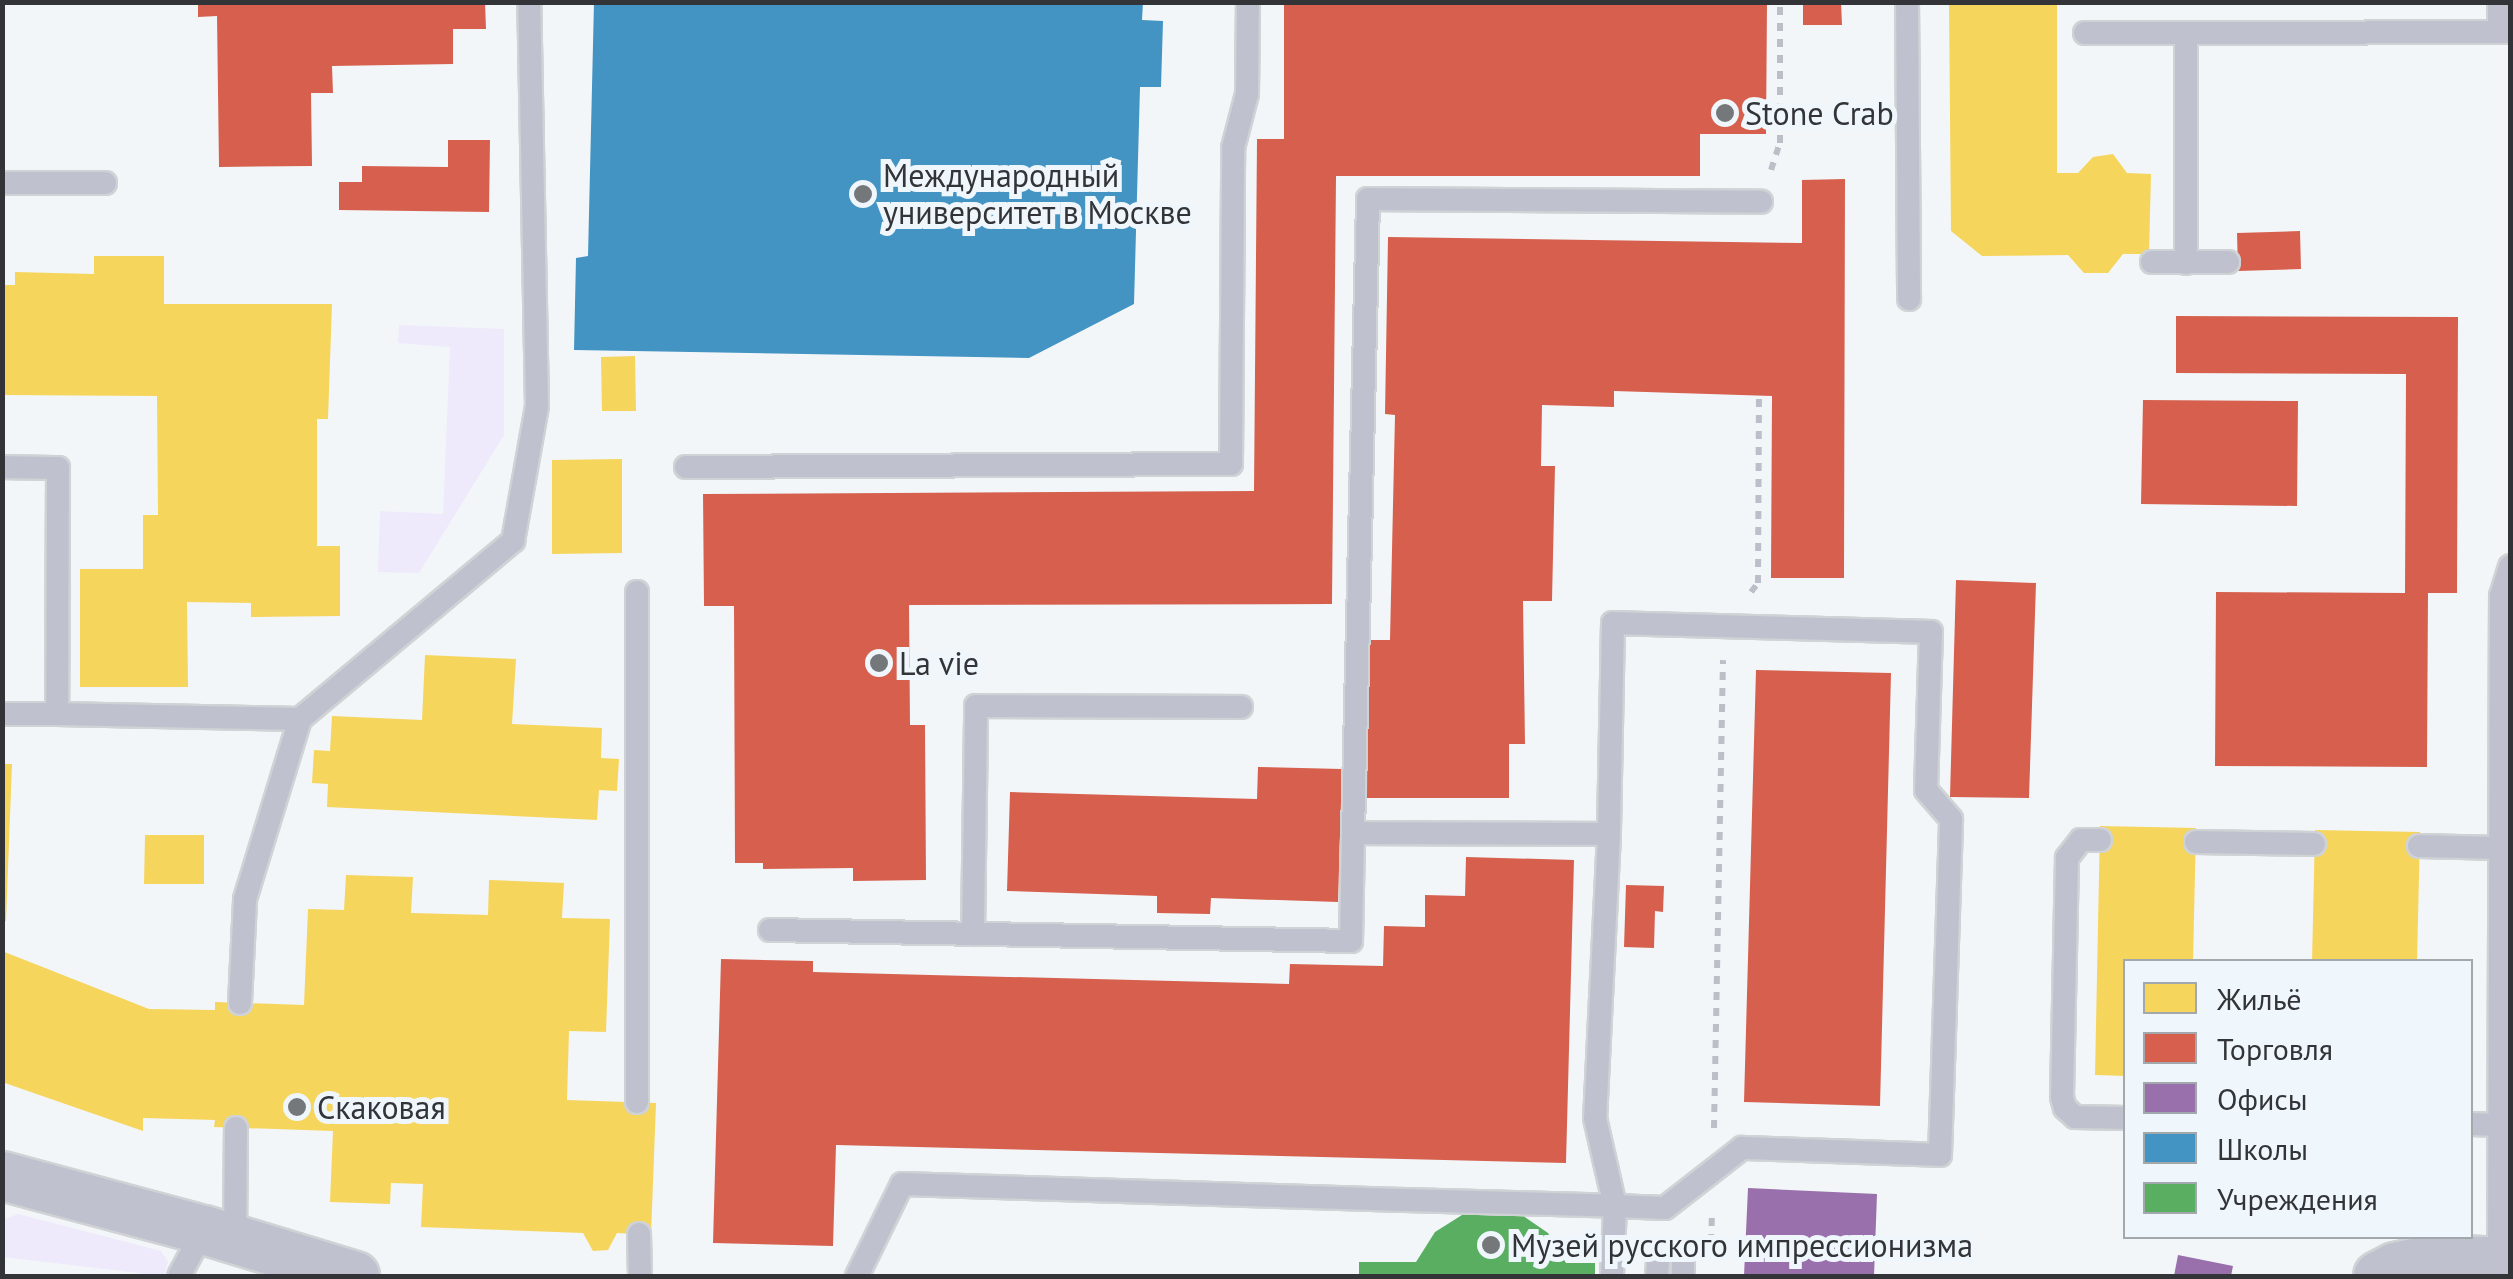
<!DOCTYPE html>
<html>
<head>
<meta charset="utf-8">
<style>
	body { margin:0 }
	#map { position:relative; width:2513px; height:1279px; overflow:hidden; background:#f2f6f9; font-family:"PT Sans",sans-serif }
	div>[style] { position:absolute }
	.green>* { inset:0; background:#eee9fb }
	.homes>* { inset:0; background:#f6d55c }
	.shops>* { inset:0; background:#d6604d }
	.offices>* { inset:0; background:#9970ab }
	.schools>* { inset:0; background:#4393c3 }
	.public>* { inset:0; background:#5aae61 }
	.path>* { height:6px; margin-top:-3px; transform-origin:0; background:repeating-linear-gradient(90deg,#bcbfc7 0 8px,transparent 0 16px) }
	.roads { filter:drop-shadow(2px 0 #d0d3d5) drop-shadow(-2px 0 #d0d3d5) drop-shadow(0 2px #d0d3d5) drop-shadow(0 -2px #d0d3d5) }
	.lane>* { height:22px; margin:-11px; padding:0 11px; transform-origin:11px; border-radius:11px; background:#bfc2ce }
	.street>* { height:48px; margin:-24px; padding:0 24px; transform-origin:24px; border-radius:24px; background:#bfc2ce }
	.dots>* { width:28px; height:28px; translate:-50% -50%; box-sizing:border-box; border:5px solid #eff6fc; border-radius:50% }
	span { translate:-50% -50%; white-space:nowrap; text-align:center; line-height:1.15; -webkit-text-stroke:10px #eff6fc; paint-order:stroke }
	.poi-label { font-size:32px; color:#323437 }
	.left { translate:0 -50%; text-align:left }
	.frame { position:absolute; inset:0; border:5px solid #323437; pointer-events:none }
	.legend { position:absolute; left:2123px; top:959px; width:350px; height:280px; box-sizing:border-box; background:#eff6fc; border:2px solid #a3a8ad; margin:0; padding:12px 18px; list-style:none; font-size:30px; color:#323437 }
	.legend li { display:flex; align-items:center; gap:20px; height:50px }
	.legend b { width:50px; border:2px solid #a3a8ad }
</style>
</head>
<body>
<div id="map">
	<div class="green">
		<div style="clip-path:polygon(399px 325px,504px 329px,504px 435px,419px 573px,378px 572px,380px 511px,443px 514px,450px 347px,398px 343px)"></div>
		<div style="clip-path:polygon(18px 1214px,161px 1251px,168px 1262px,164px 1276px,3px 1257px,3px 1220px)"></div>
	</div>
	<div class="homes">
		<div style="clip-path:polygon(1949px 2px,2057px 2px,2057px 173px,2078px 173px,2093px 157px,2113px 154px,2127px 173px,2151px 174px,2149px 254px,2123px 254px,2108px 273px,2084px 273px,2068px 255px,1982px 256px,1951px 231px)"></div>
		<div style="clip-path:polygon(94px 256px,164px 256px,164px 304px,332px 304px,328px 419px,317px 419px,317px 546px,340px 546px,340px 616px,251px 617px,251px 603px,187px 602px,188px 687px,80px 687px,80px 569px,143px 569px,143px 515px,158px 515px,157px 396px,2px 395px,2px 285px,15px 285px,15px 272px,94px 274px)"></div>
		<div style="clip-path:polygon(635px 356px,636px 411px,602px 411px,601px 357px)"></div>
		<div style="clip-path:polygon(622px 459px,622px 553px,552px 554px,552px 460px)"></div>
		<div style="clip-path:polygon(425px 655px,516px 659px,512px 724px,602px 728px,601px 758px,619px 759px,617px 791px,599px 790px,597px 820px,327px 807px,328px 784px,312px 783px,314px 750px,330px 751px,332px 716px,422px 720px)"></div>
		<div style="clip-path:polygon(2px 764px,12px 764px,6px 921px,2px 921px)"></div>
		<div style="clip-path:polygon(2100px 826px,2196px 828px,2193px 962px,2126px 962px,2126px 1076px,2095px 1075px)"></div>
		<div style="clip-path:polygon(2315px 830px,2420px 832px,2417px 962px,2312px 962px)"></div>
		<div style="clip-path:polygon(145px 835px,204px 835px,204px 884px,144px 884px)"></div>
		<div style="clip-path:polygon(346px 875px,413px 877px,411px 913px,488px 915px,489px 880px,564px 883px,562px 918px,610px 919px,606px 1032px,569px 1031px,567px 1100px,656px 1103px,651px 1235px,617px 1233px,608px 1250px,593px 1251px,583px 1233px,421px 1227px,423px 1184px,391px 1183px,390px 1204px,330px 1202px,333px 1131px,214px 1127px,215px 1120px,143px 1118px,143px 1131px,2px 1082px,2px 951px,149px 1009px,215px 1010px,215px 1002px,304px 1005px,308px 909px,344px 910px)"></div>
	</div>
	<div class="shops">
		<div style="clip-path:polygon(198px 2px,485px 2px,486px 29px,453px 29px,453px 64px,332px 66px,333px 93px,311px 93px,312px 166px,219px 167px,217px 16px,198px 17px)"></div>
		<div style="clip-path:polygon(1284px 2px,1767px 2px,1766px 134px,1700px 134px,1700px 176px,1336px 176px,1332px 604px,909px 605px,910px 725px,925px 725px,926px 880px,853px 881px,853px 868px,763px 869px,763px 863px,735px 863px,734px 606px,704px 606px,703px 494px,1254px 491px,1257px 139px,1284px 139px)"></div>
		<div style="clip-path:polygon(1803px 2px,1841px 2px,1842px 25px,1803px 25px)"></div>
		<div style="clip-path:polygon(448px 140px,490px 140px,489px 212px,339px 210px,339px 182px,362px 182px,362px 166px,448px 167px)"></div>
		<div style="clip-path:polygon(1845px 179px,1844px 578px,1771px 578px,1772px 396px,1614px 391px,1614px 407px,1542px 405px,1541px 466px,1555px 466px,1552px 601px,1523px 601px,1525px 744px,1509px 744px,1509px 798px,1367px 798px,1368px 640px,1390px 640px,1395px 415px,1385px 414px,1388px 237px,1802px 243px,1802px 180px)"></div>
		<div style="clip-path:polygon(2300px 231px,2301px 269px,2238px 271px,2237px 233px)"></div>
		<div style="clip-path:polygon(2176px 316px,2458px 317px,2457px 593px,2428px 593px,2427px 767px,2215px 766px,2216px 592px,2405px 593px,2406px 374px,2176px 373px)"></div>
		<div style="clip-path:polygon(2143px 400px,2298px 401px,2297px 506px,2141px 504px)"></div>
		<div style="clip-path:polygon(1956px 580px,2036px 583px,2029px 798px,1950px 797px)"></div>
		<div style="clip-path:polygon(1756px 670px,1891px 673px,1880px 1106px,1744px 1102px)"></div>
		<div style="clip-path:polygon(1258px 767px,1342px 769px,1338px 902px,1211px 898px,1210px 914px,1157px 913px,1157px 896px,1007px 891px,1010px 792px,1257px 799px)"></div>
		<div style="clip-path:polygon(1466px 857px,1574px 860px,1566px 1163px,836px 1145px,833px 1246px,713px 1243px,721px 959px,813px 961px,813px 972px,1289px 984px,1290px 964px,1383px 966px,1384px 926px,1425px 927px,1425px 895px,1465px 896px)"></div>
		<div style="clip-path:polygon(1626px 885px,1664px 886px,1663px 912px,1655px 911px,1654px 948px,1624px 947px)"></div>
	</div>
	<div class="offices">
		<div style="clip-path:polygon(1748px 1188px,1877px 1194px,1874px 1276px,1744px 1276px)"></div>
		<div style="clip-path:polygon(2178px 1255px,2233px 1266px,2231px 1276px,2174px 1276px)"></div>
	</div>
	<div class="schools">
		<div style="clip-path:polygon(594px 2px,1143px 2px,1142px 20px,1163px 21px,1161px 87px,1140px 87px,1134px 304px,1029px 358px,574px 350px,576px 258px,588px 256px)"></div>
	</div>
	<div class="public">
		<div style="clip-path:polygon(1491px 1209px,1522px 1215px,1548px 1233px,1566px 1263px,1595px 1263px,1595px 1276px,1359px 1276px,1359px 1262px,1416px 1262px,1435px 1232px,1462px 1215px)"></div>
	</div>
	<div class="path">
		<div style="left:1771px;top:170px;width:28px;rotate:-72deg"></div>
		<div style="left:1780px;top:143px;width:141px;rotate:-90deg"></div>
		<div style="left:1751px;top:592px;width:11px;rotate:-52deg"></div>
		<div style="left:1758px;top:583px;width:187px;rotate:-89.7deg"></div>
		<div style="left:1714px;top:1128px;width:468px;rotate:-88.9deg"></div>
		<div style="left:1711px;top:1242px;width:27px;rotate:-88deg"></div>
	</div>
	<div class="roads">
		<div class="lane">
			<div style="left:1907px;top:2px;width:297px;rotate:89.6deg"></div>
			<div style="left:2499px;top:32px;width:30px;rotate:-90deg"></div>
			<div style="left:2085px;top:33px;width:425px;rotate:-0.1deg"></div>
			<div style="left:2px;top:183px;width:103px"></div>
			<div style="left:2152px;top:262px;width:76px"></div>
			<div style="left:2186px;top:263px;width:230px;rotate:-90deg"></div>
			<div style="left:2px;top:467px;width:56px;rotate:1deg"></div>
			<div style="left:58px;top:468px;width:246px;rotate:90.2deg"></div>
			<div style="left:57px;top:714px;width:55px;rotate:180deg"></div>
			<div style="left:686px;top:467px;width:545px;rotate:-0.32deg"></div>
			<div style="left:1231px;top:464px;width:316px;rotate:-89.6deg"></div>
			<div style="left:1233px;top:148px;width:56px;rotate:-75.5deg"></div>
			<div style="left:1247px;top:94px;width:92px;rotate:-89.4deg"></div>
			<div style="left:637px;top:592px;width:510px;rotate:90deg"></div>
			<div style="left:57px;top:714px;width:243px;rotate:1.2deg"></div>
			<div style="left:1353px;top:833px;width:634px;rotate:-88.64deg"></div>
			<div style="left:1368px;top:199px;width:393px;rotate:0.4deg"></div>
			<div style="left:2100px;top:840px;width:19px;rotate:180deg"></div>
			<div style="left:2081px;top:840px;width:23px;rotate:128deg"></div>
			<div style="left:2067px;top:858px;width:239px;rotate:91.2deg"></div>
			<div style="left:2062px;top:1097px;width:11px;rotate:75deg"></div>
			<div style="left:2065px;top:1108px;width:13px;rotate:42deg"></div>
			<div style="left:2075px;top:1117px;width:51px;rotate:1.1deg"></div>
			<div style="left:2196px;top:842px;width:118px;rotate:1deg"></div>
			<div style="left:2419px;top:846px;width:81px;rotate:1.4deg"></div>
			<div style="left:770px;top:930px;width:581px;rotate:1.08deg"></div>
			<div style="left:1351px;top:941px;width:108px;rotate:-88.9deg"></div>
			<div style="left:1353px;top:833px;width:256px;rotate:0.2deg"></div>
			<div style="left:973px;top:934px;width:228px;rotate:-89.2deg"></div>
			<div style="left:976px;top:706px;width:265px;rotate:0.2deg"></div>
			<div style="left:240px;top:1003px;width:104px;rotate:-87.2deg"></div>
			<div style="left:245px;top:899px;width:188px;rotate:-73deg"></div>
			<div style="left:300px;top:719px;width:278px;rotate:-39.9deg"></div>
			<div style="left:513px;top:541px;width:137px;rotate:-79.9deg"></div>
			<div style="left:537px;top:406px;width:404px;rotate:-91.1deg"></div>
			<div style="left:2470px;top:1124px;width:29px;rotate:2deg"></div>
			<div style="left:639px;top:1234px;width:42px;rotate:88.6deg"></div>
			<div style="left:235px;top:1239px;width:111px;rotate:-89.5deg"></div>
			<div style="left:2499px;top:1261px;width:665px;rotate:-89.83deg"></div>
			<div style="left:2501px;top:596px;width:31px;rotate:-73deg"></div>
			<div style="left:179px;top:1276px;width:52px;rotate:-61.5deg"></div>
			<div style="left:857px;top:1276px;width:102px;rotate:-63.9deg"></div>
			<div style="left:902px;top:1184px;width:503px;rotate:1.82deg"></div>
			<div style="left:1405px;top:1200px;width:210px;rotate:1.6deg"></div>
			<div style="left:1615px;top:1206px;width:50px;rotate:2.3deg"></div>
			<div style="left:1665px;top:1208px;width:98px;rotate:-37.9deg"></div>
			<div style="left:1742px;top:1148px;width:198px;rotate:2deg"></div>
			<div style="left:1940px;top:1155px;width:336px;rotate:-88.1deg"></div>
			<div style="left:1951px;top:819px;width:38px;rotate:-131deg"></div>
			<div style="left:1926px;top:790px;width:158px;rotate:-88.2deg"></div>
			<div style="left:1931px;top:632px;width:318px;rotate:-178.4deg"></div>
			<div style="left:1613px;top:623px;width:211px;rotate:91.1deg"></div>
			<div style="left:1609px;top:834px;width:284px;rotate:92.8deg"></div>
			<div style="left:1595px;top:1118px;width:90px;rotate:77.2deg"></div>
			<div style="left:1615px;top:1206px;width:70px;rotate:92.5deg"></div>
			<div style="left:1657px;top:1276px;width:14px;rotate:-86deg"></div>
			<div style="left:1683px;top:1276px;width:13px;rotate:-90deg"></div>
		</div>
		<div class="street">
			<div style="left:2px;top:1176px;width:209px;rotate:15deg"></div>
			<div style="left:204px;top:1230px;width:158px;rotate:16.9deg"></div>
			<div style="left:2378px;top:1276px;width:19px;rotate:-28deg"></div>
			<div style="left:2395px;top:1267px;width:38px;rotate:-12deg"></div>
			<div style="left:2432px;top:1259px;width:78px;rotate:2.2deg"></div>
		</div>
	</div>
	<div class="dots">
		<div style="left:1725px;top:113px;background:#75787b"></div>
		<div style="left:863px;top:194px;background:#75787b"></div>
		<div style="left:879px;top:663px;background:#75787b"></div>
		<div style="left:297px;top:1107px;background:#75787b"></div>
		<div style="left:1491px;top:1245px;background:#75787b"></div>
	</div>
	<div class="poi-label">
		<span class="left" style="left:1745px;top:113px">Stone Crab</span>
		<span class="left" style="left:883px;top:194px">Международный<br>университет в Москве</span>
		<span class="left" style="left:899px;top:663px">La vie</span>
		<span class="left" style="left:317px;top:1107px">Скаковая</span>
		<span class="left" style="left:1511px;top:1245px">Музей русского импрессионизма</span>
	</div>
	<div class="frame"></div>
	<ul class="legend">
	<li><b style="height:28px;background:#f6d55c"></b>Жильё</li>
	<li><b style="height:28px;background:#d6604d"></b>Торговля</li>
	<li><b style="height:28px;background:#9970ab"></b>Офисы</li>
	<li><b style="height:28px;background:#4393c3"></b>Школы</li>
	<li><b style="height:28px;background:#5aae61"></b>Учреждения</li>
	</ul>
</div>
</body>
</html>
